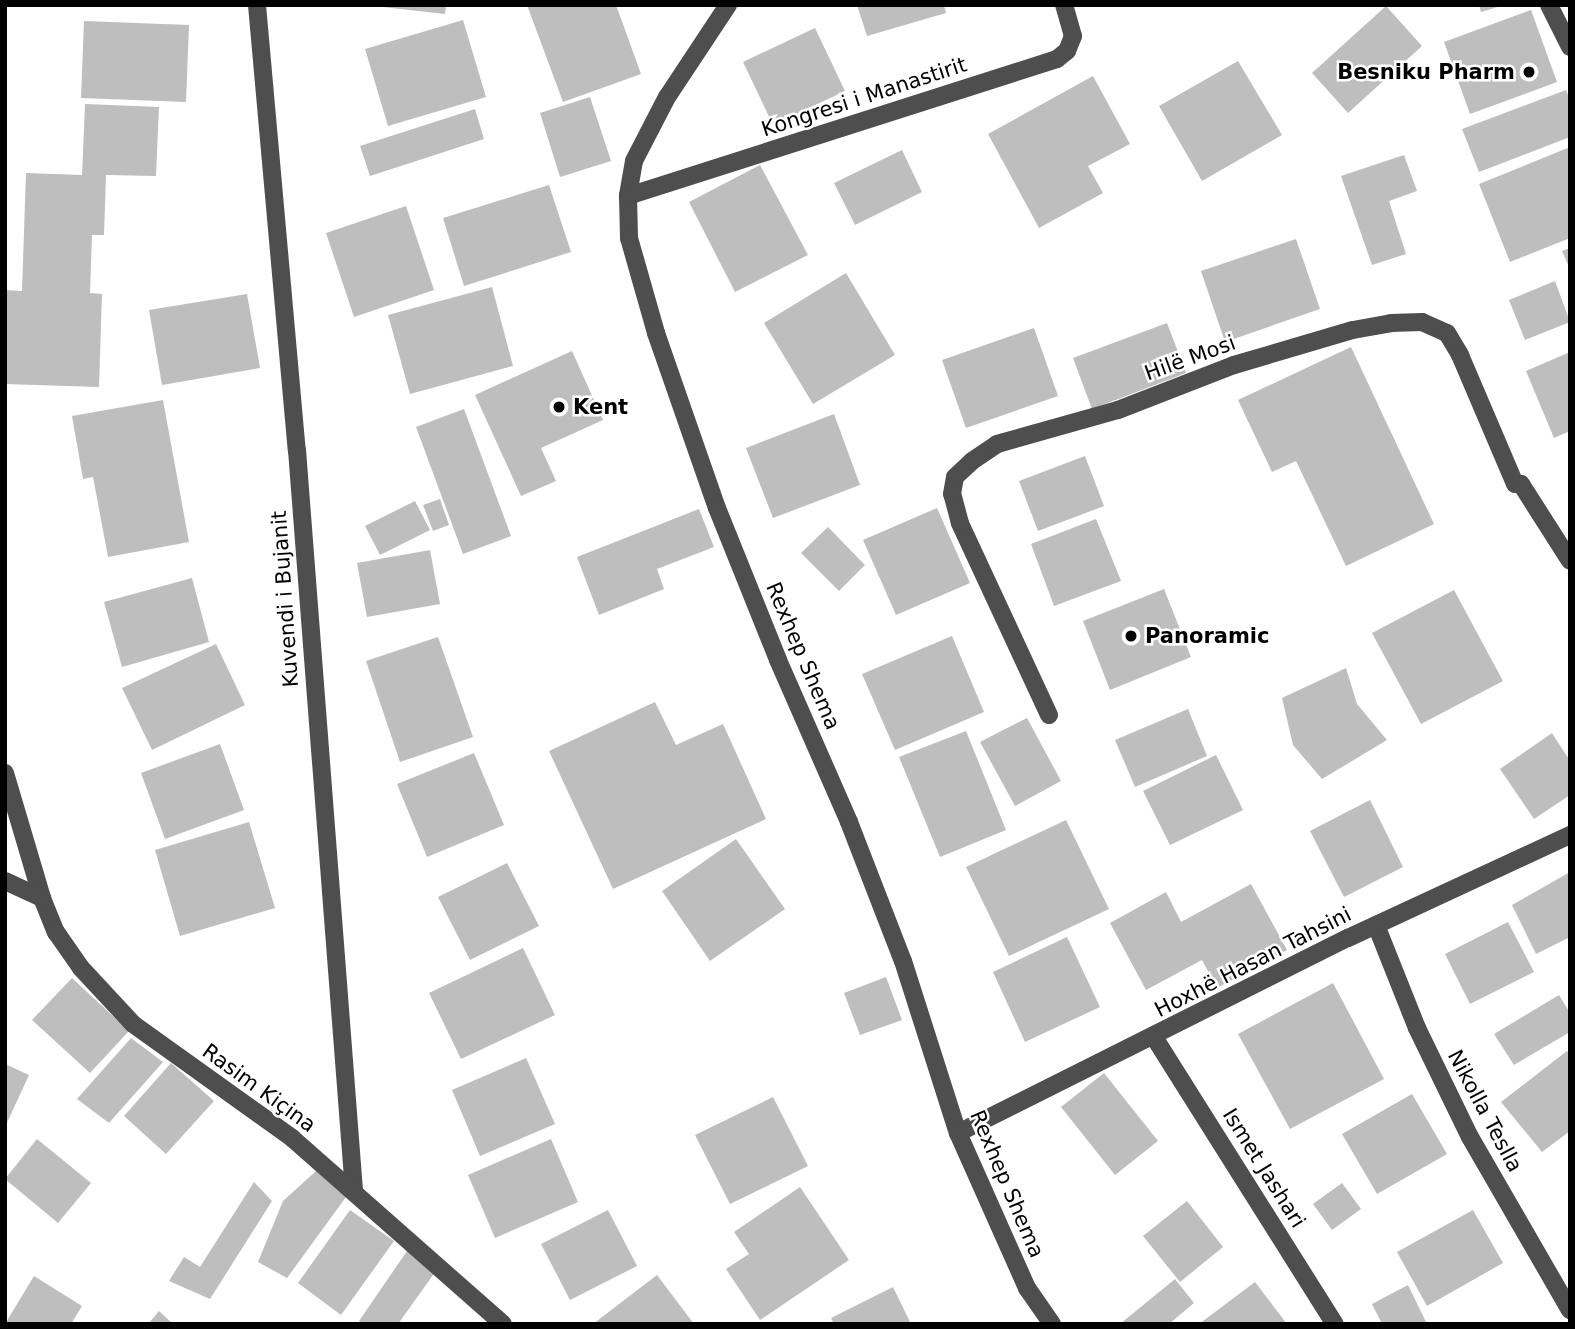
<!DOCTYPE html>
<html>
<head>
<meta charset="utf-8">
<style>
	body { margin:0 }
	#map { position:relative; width:1575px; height:1329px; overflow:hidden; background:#fff; font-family:"DejaVu Sans",sans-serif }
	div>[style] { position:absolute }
	.building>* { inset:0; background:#bebebe }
	.minor>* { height:18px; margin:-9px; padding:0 9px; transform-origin:9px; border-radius:9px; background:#4e4e4e }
	.dots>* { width:19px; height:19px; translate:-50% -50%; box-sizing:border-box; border:4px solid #fff; border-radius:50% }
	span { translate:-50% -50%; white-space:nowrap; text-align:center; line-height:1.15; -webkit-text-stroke:5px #fff; paint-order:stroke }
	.poi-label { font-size:21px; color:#000; font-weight:700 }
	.right { translate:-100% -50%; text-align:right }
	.left { translate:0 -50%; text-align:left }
	.street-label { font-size:21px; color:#000 }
	.frame { position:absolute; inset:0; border:7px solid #000; pointer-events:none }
</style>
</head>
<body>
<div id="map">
	<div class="building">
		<div style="clip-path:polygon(384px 5px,446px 5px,445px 14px,383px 7px)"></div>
		<div style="clip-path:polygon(527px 5px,616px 5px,641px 74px,563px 102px)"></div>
		<div style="clip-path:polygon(857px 5px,944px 5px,946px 13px,867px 36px)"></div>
		<div style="clip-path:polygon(1479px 5px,1501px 5px,1501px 6px,1481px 12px)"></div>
		<div style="clip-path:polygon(1386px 6px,1422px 46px,1348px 113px,1312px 73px)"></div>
		<div style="clip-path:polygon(1531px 10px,1557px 82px,1470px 114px,1444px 42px)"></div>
		<div style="clip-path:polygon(463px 20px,486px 97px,388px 126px,365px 49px)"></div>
		<div style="clip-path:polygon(84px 21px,189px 25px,186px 102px,81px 98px)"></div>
		<div style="clip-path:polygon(815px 28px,845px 91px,773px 125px,743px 62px)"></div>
		<div style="clip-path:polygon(1238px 61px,1282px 135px,1202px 181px,1159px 106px)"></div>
		<div style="clip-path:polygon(1093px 76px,1130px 144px,1088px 166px,1103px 193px,1039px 228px,988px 134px)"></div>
		<div style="clip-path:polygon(1566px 90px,1570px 101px,1570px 137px,1479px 172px,1462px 129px)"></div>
		<div style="clip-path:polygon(590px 97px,611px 161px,560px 177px,540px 113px)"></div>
		<div style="clip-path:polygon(85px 104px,159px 107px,156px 176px,106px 175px,104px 235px,92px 235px,90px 293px,102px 294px,99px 387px,5px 384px,5px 290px,22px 291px,26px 173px,82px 175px)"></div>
		<div style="clip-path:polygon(475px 109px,484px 139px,370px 176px,360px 146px)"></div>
		<div style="clip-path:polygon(1570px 147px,1570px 238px,1510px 262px,1479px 184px)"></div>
		<div style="clip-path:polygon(902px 150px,922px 192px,855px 225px,834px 183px)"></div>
		<div style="clip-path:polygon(1404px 155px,1417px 191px,1389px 201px,1406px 254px,1372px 265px,1341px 176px)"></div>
		<div style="clip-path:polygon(760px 165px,808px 255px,735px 292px,689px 202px)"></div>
		<div style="clip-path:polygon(549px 185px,571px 252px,464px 286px,443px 218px)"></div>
		<div style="clip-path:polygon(406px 206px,434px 290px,354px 317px,326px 233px)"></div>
		<div style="clip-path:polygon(1296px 239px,1320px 309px,1225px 342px,1201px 271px)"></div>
		<div style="clip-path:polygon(1570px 248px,1570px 269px,1562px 251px)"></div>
		<div style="clip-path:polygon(846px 273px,895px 355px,813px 404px,764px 323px)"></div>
		<div style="clip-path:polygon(1555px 281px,1570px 322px,1525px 340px,1509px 300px)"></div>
		<div style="clip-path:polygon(492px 287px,513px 366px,410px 394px,388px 315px)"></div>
		<div style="clip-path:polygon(247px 294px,260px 368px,162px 385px,149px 310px)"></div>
		<div style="clip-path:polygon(1167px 323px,1186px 373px,1092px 409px,1073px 358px)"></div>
		<div style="clip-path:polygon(1034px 328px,1058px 396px,966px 428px,942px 360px)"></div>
		<div style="clip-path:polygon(1351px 347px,1434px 524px,1346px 566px,1296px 461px,1272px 472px,1238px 400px)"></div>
		<div style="clip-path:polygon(572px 351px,603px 420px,541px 448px,556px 481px,521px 496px,475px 395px)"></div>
		<div style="clip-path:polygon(1570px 352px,1570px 431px,1554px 438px,1526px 371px)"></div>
		<div style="clip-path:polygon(163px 400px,189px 542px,108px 557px,93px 477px,83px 479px,72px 416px)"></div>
		<div style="clip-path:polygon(464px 409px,511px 536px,463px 554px,416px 427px)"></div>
		<div style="clip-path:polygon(834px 414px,860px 485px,773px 518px,746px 448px)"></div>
		<div style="clip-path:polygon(1085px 456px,1104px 506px,1038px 531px,1019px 481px)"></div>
		<div style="clip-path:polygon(440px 499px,449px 525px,433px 531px,423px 505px)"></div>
		<div style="clip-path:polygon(415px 501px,430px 530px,380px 555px,365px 526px)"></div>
		<div style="clip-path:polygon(937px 508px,970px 583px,896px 615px,863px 540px)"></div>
		<div style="clip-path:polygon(699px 509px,714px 547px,657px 569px,664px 589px,599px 615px,577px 557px)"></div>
		<div style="clip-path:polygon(1096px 519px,1121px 581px,1054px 606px,1031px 544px)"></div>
		<div style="clip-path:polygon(828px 527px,865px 565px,839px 591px,801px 553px)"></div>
		<div style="clip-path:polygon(430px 550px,440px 604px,367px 617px,357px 563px)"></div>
		<div style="clip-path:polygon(192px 578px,209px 642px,122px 667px,104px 602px)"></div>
		<div style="clip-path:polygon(1164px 589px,1191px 657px,1110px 690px,1083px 621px)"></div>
		<div style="clip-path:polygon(1454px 590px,1503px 681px,1421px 724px,1372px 633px)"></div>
		<div style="clip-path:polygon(952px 636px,984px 712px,895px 750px,862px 674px)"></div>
		<div style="clip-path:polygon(438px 637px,473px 737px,400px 762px,366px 661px)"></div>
		<div style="clip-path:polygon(216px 644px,245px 705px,152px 750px,122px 688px)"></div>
		<div style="clip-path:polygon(1346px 668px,1357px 704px,1387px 740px,1322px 779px,1293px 745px,1282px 698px)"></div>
		<div style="clip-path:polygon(655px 702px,676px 745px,723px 724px,766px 819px,613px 889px,549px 751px)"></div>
		<div style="clip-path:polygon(1188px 709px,1207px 756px,1135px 787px,1115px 740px)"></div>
		<div style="clip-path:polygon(1027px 718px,1061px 781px,1015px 806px,980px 742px)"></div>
		<div style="clip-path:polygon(966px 731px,1006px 830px,940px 857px,899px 757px)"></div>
		<div style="clip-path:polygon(1552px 733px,1570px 761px,1570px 795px,1534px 819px,1500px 769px)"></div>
		<div style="clip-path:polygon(220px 744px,244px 810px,165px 839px,141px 773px)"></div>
		<div style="clip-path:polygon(474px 753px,504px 825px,427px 857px,397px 784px)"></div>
		<div style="clip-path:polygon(1216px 755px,1243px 810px,1170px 845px,1143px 791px)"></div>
		<div style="clip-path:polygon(1370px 800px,1403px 867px,1344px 897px,1310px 831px)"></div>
		<div style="clip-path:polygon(1066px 820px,1109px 909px,1009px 956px,966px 867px)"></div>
		<div style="clip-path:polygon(249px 822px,275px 908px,180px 936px,155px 850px)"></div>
		<div style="clip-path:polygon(736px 839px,785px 909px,710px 961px,662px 891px)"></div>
		<div style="clip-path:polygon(507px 863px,539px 926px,470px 960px,438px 897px)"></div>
		<div style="clip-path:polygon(1570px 872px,1570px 937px,1536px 954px,1512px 905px)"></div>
		<div style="clip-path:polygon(1251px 884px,1287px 950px,1217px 988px,1202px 960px,1146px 990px,1110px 923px,1166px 892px,1181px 922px)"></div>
		<div style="clip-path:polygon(1508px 922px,1534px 972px,1470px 1004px,1445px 954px)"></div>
		<div style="clip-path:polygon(1067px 937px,1100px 1007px,1025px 1042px,993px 972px)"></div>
		<div style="clip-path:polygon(523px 948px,555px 1015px,461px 1059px,429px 993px)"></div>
		<div style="clip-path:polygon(886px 977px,902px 1020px,860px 1035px,844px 993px)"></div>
		<div style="clip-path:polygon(72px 978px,129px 1031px,90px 1073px,32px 1020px)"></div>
		<div style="clip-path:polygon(1333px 983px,1384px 1079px,1290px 1129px,1238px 1034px)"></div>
		<div style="clip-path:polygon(1559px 995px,1570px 1013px,1570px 1032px,1514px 1065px,1494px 1034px)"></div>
		<div style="clip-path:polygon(131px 1038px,163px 1062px,109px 1123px,77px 1099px)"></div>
		<div style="clip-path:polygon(1567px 1051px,1570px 1055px,1570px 1131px,1542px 1152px,1501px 1102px)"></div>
		<div style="clip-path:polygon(526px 1058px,555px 1124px,480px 1156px,452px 1090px)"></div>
		<div style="clip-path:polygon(171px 1063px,214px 1101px,166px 1154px,124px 1116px)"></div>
		<div style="clip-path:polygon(5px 1064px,29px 1075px,5px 1127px)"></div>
		<div style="clip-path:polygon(1104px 1073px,1158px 1141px,1115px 1175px,1061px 1107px)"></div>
		<div style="clip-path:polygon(1412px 1094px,1447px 1154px,1377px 1194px,1342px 1134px)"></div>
		<div style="clip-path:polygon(773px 1097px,808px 1166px,730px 1204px,695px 1135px)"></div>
		<div style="clip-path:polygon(37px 1139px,91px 1183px,58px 1223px,5px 1179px)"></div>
		<div style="clip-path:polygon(551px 1139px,578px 1202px,495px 1238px,468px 1175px)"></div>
		<div style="clip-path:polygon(316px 1171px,346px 1197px,287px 1278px,258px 1262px,283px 1201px)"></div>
		<div style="clip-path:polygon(254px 1182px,272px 1201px,210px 1299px,169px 1281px,184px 1257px,200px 1267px)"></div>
		<div style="clip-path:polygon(1342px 1183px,1361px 1209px,1332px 1230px,1313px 1204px)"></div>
		<div style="clip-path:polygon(800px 1187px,849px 1260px,760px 1320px,726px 1269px,749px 1254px,734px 1232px)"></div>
		<div style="clip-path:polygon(1187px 1201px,1223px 1247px,1180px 1282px,1143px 1236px)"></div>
		<div style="clip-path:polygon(350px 1210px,394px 1241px,341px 1315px,298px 1283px)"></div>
		<div style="clip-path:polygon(608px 1210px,637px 1266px,570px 1300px,541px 1244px)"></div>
		<div style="clip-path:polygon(1473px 1210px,1503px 1263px,1427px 1306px,1397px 1252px)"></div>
		<div style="clip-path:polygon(407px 1251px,436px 1271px,398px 1324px,363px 1324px,359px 1321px)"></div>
		<div style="clip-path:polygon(657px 1275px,694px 1324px,593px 1324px)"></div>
		<div style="clip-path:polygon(34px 1276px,82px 1306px,71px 1324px,5px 1324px)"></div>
		<div style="clip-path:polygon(1175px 1279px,1194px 1303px,1169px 1324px,1120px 1324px)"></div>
		<div style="clip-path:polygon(1255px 1282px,1287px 1324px,1199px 1324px)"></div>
		<div style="clip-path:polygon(1408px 1285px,1427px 1324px,1382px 1324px,1372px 1304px)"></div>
		<div style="clip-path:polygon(893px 1287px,911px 1324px,834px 1324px,831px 1318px)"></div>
		<div style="clip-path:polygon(159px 1311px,173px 1324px,148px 1324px)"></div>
	</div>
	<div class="minor">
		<div style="left:257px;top:5px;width:447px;rotate:84.9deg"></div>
		<div style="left:297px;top:450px;width:742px;rotate:85.6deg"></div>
		<div style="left:728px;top:5px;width:110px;rotate:123.5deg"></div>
		<div style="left:667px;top:97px;width:72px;rotate:117.3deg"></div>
		<div style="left:634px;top:161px;width:36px;rotate:100deg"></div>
		<div style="left:628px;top:196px;width:42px;rotate:88.6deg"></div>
		<div style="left:629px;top:238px;width:99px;rotate:74.1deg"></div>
		<div style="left:656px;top:333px;width:185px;rotate:70.8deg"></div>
		<div style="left:717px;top:508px;width:164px;rotate:68.1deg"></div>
		<div style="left:778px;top:660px;width:177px;rotate:66.3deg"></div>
		<div style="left:849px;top:822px;width:149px;rotate:68.8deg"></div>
		<div style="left:903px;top:961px;width:181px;rotate:72.3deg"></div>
		<div style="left:958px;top:1133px;width:170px;rotate:66deg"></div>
		<div style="left:1027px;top:1288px;width:44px;rotate:55.2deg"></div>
		<div style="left:1549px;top:5px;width:47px;rotate:63.4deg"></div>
		<div style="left:628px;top:196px;width:450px;rotate:-17.7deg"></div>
		<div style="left:1057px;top:59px;width:13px;rotate:-39deg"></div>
		<div style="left:1067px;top:51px;width:16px;rotate:-68deg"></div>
		<div style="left:1073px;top:36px;width:32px;rotate:-106deg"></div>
		<div style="left:1049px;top:715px;width:212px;rotate:-114.9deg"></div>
		<div style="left:960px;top:523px;width:30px;rotate:-105deg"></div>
		<div style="left:952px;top:494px;width:17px;rotate:-80deg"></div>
		<div style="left:955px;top:477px;width:23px;rotate:-43deg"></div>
		<div style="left:972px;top:461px;width:30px;rotate:-34deg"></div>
		<div style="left:997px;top:444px;width:126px;rotate:-15.7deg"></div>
		<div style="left:1118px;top:410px;width:124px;rotate:-21.2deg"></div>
		<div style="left:1234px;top:365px;width:124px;rotate:-16.4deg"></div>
		<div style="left:1353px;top:330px;width:39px;rotate:-10deg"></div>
		<div style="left:1391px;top:323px;width:31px;rotate:-2deg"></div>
		<div style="left:1422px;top:322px;width:27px;rotate:24deg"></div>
		<div style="left:1447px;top:333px;width:26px;rotate:59deg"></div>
		<div style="left:1460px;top:355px;width:140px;rotate:66.9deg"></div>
		<div style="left:1515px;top:484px;width:6px"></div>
		<div style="left:1521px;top:484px;width:91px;rotate:57.5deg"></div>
		<div style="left:5px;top:773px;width:130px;rotate:73.5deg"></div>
		<div style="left:42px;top:898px;width:37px;rotate:68deg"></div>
		<div style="left:56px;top:932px;width:44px;rotate:55.2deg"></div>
		<div style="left:81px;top:968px;width:76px;rotate:47.1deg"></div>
		<div style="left:133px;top:1024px;width:196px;rotate:35.6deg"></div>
		<div style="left:292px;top:1138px;width:281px;rotate:41.4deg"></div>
		<div style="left:5px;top:881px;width:41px;rotate:24.7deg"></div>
		<div style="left:1376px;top:925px;width:111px;rotate:68.3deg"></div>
		<div style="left:1417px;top:1028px;width:121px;rotate:64.1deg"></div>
		<div style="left:1470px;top:1137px;width:200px;rotate:60deg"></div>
		<div style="left:1154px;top:1037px;width:339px;rotate:57.8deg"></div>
		<div style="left:958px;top:1133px;width:436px;rotate:-26.6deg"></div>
		<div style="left:1348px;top:938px;width:245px;rotate:-24.9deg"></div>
	</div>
	<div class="dots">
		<div style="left:1529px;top:72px;background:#000"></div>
		<div style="left:559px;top:407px;background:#000"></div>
		<div style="left:1131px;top:636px;background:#000"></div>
	</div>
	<div class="poi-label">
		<span class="right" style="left:1515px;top:72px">Besniku Pharm</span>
		<span class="left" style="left:573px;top:407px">Kent</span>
		<span class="left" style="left:1145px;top:636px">Panoramic</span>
	</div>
	<div class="street-label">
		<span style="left:864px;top:97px;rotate:-18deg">Kongresi i Manastirit</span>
		<span style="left:1190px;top:358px;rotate:-20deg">Hilë Mosi</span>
		<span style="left:285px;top:599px;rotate:-94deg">Kuvendi i Bujanit</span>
		<span style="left:803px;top:656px;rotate:67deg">Rexhep Shema</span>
		<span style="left:1253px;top:962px;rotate:-27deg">Hoxhë Hasan Tahsini</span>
		<span style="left:259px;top:1088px;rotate:36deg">Rasim Kiçina</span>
		<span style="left:1485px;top:1111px;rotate:62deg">Nikolla Teslla</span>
		<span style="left:1264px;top:1168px;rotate:58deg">Ismet Jashari</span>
		<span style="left:1007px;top:1184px;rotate:67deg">Rexhep Shema</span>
	</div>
	<div class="frame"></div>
</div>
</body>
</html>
